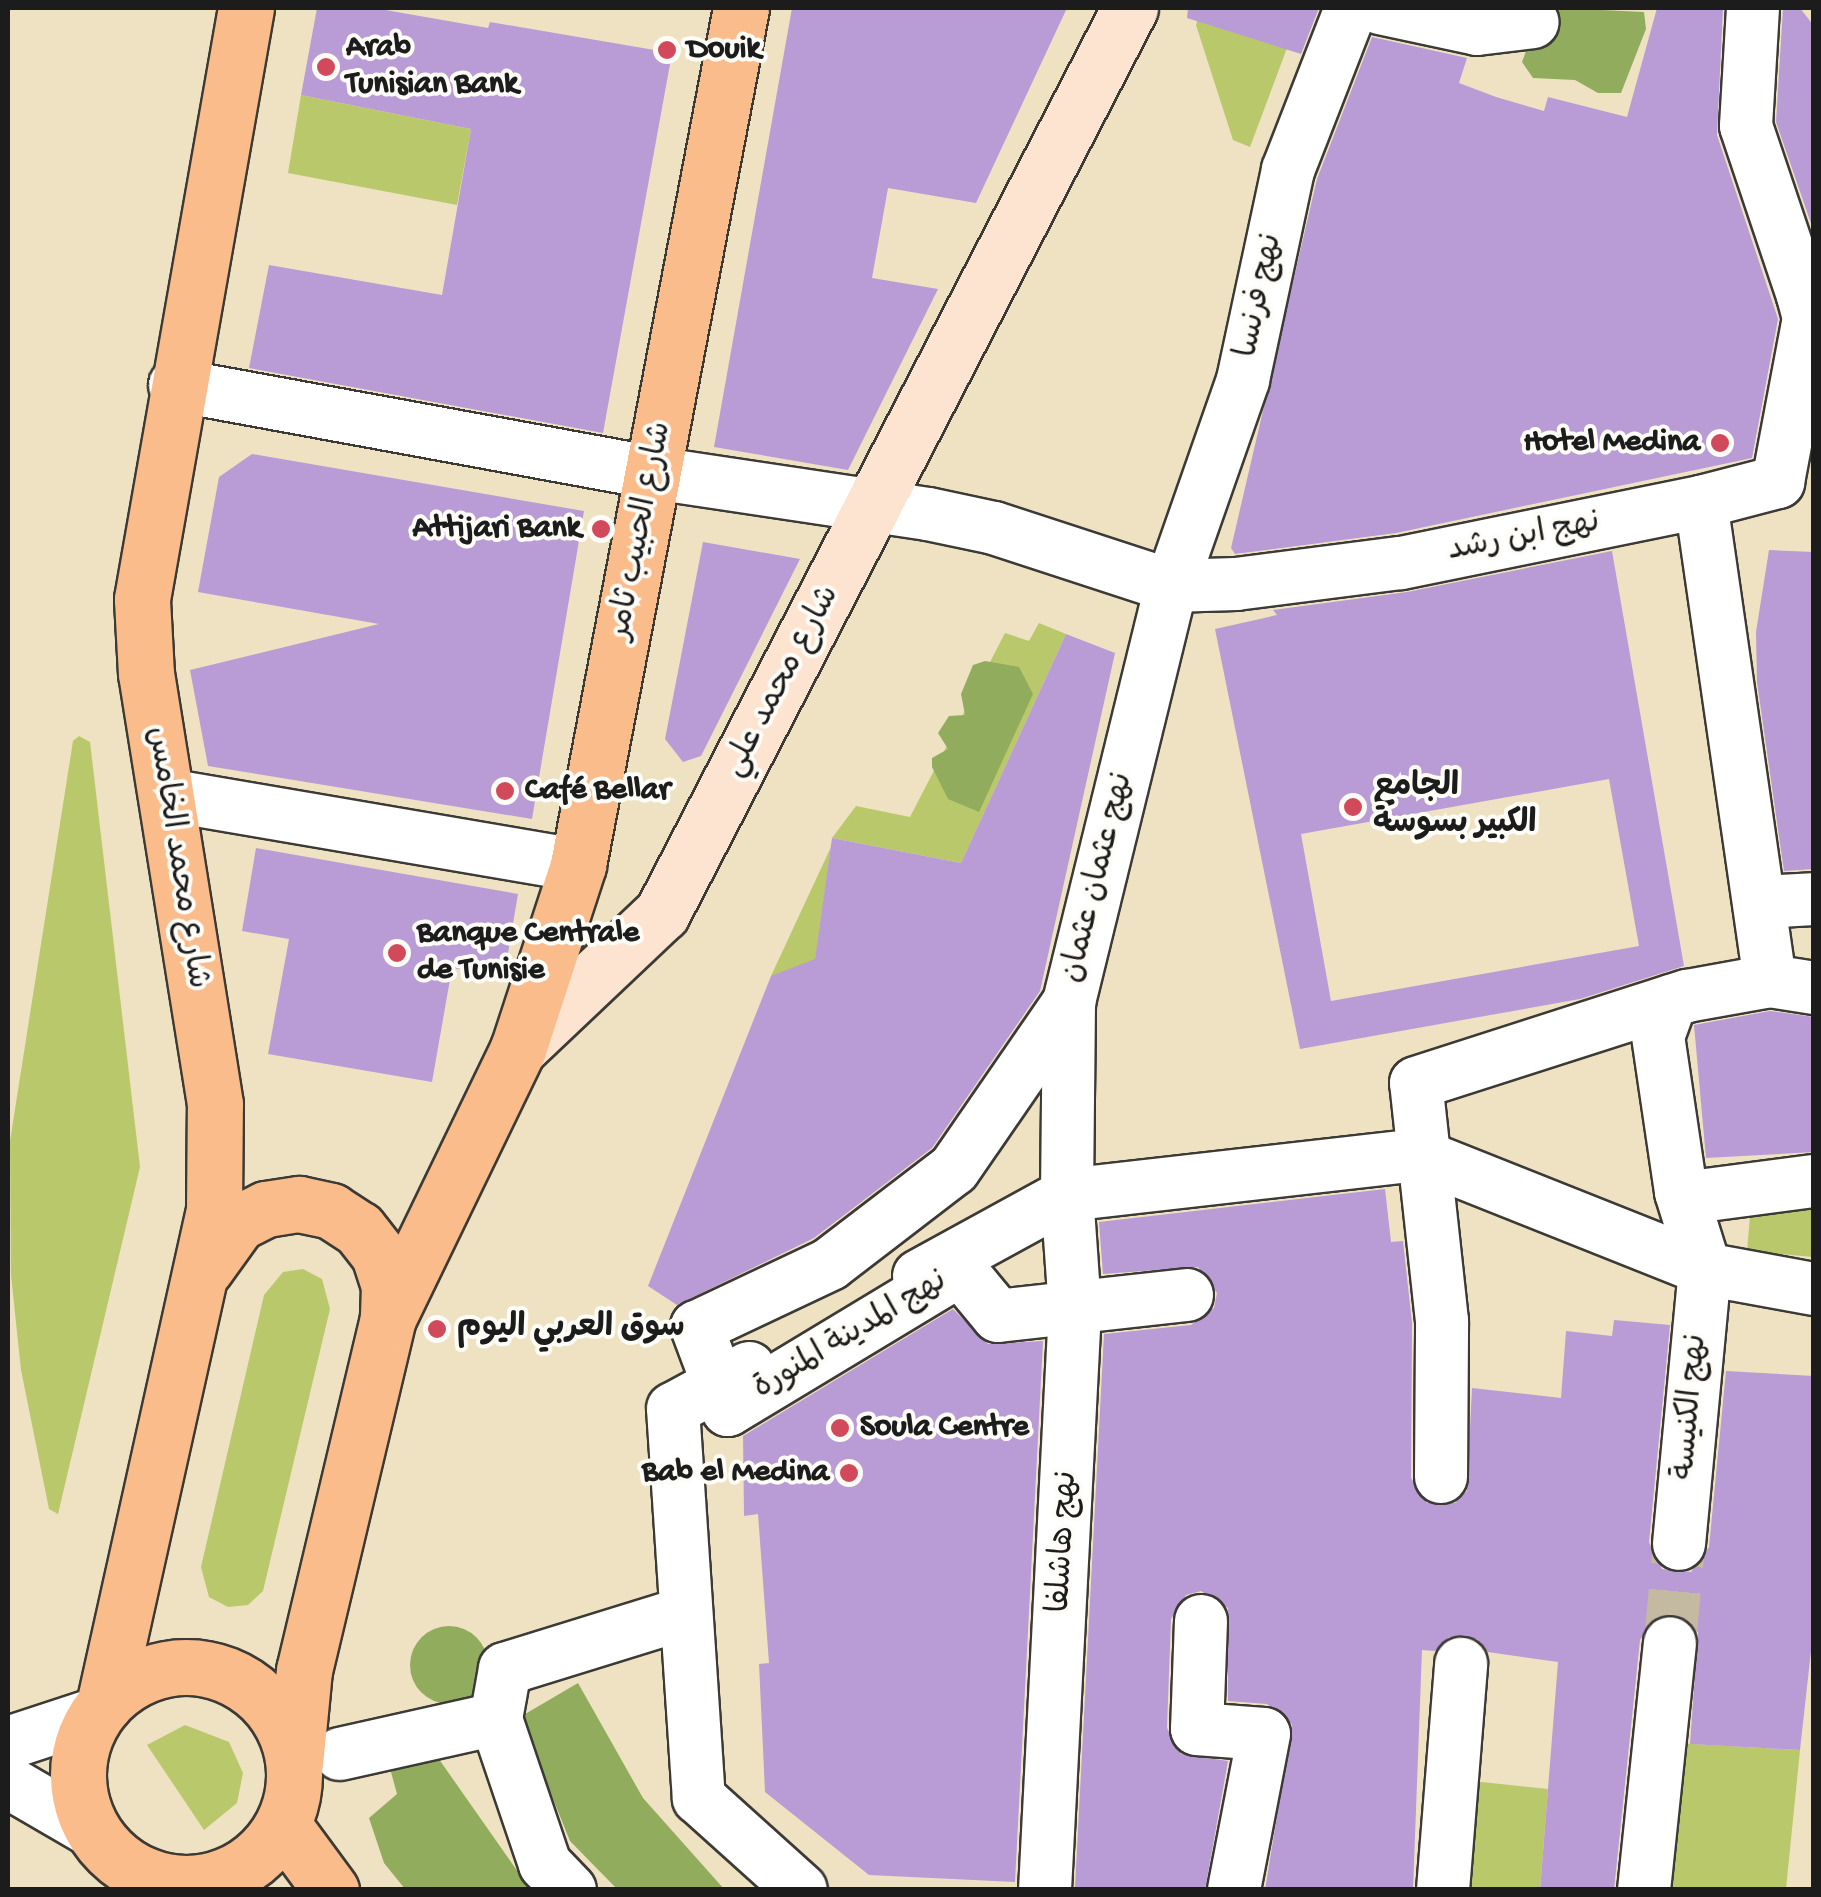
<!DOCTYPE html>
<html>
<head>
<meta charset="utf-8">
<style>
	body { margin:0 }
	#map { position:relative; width:1821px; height:1897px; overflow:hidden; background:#eee2c3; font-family:"Gochi Hand","Playpen Sans Arabic",sans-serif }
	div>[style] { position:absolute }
	.green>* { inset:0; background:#b9c86a }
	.forest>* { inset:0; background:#92ac5e }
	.round { border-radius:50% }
	.building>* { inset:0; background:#b99cd5 }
	.street-tunnel>* { height:52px; margin-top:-26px; transform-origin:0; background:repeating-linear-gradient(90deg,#c4baa2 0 52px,transparent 0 78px) }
	.roads { filter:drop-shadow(2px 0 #3c3a35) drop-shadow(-2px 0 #3c3a35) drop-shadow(0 2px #3c3a35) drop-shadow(0 -2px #3c3a35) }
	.street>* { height:52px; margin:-26px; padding:0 26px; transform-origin:26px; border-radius:26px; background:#fff }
	.secondary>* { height:55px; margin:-27.5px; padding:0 27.5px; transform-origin:27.5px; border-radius:27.5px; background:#fde4d1 }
	.primary>* { height:55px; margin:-27.5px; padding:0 27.5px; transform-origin:27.5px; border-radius:27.5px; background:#fabc8b }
	.primary>.ring { margin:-27.5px; padding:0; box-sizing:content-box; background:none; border:55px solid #fabc8b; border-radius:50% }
	.dots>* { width:28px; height:28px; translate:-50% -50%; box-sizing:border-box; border:5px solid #fdfcf7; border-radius:50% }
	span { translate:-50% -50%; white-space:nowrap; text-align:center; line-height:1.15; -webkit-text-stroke:8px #fdfcf7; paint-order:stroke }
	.poi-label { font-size:32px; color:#1c1c1c; font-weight:700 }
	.left { translate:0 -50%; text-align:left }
	.right { translate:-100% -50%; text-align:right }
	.street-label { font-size:32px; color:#1c1c1c }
	.frame { position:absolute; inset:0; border:10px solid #1c1c1c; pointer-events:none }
</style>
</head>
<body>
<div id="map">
	<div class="green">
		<div style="clip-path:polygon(1201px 8px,1240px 8px,1233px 32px,1287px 48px,1250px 147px,1233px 140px,1196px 25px)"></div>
		<div style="clip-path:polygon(301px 95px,471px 129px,457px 205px,288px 173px)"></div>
		<div style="clip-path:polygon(1039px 623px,1066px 634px,961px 863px,832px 838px,856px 806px,910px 817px,1005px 633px,1029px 641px)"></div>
		<div style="clip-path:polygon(79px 736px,90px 742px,140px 1167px,58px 1514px,49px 1509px,21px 1370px,11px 1275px,10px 1141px,73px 741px)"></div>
		<div style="clip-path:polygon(831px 847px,813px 976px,771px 976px)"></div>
		<div style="clip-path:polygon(1813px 1201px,1813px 1257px,1747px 1251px,1751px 1205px)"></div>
		<div style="clip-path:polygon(303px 1269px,322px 1279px,330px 1309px,263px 1591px,248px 1605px,228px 1607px,209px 1597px,201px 1567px,264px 1295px,283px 1272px)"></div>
		<div style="clip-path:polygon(185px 1725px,229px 1742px,243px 1773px,237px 1803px,204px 1830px,147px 1745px)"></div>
		<div style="clip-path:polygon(1675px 1743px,1800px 1750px,1786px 1889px,1664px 1890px)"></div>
		<div style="clip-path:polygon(1463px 1780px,1548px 1789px,1540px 1889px,1456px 1890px)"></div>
	</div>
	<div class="forest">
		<div style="clip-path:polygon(1559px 8px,1644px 12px,1646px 29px,1621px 93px,1598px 93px,1575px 80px,1533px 78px,1522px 62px,1539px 16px)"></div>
		<div style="clip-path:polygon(985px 661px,1019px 667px,1033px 694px,979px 812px,948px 799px,932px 767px,932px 758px,948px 749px,938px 733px,949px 716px,965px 715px,961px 694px,973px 665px)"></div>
		<div class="round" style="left:410px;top:1626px;width:78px;height:78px"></div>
		<div style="clip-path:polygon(578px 1683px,643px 1798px,724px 1889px,617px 1889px,570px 1841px,520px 1717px)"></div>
		<div style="clip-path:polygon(429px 1745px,530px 1889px,405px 1889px,384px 1863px,369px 1818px,397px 1794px,391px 1772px)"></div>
	</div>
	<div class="building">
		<div style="clip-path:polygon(317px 8px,374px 8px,488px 28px,490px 22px,672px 53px,603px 433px,249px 368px,269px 265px,442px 295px,471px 129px,301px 95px)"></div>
		<div style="clip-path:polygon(792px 8px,1067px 8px,976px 203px,888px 188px,872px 278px,938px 289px,848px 470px,714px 447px)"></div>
		<div style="clip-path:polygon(1188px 8px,1319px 8px,1301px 54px,1187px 18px)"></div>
		<div style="clip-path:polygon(1657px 8px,1723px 8px,1717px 135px,1778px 319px,1752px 458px,1396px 533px,1235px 554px,1231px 548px,1317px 179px,1372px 37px,1467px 58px,1459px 83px,1496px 97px,1544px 111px,1548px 97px,1627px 117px)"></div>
		<div style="clip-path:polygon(1783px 8px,1800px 8px,1814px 26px,1814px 232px,1776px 122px)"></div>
		<div style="clip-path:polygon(252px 454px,584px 511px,532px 819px,208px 766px,190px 670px,379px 624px,198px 592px,219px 477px)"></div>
		<div style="clip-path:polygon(703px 542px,800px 559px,701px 756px,683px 762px,665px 739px)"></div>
		<div style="clip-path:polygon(1769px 550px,1814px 552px,1814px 869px,1784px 871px,1757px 682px,1756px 632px)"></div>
		<div style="clip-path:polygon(evenodd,1612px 551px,1684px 966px,1580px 999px,1300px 1049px,1215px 629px,1277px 615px,1273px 610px,1407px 592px,1612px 551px,1609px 779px,1639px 946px,1331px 1001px,1301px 834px,1609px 779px)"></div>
		<div style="clip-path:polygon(1066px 634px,1115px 653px,1040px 991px,932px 1148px,814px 1238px,677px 1305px,648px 1286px,771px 976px,815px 959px,832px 838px,961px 863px)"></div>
		<div style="clip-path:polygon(256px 848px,518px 894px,504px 977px,452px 968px,432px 1082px,268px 1054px,289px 939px,242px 931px)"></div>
		<div style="clip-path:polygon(1770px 1011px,1814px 1017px,1814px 1152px,1706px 1158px,1694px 1025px)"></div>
		<div style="clip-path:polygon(1385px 1189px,1391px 1242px,1403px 1241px,1412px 1323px,1411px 1478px,1427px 1503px,1455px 1503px,1467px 1491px,1472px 1388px,1561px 1398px,1566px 1331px,1612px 1336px,1614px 1320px,1670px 1325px,1649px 1542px,1662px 1569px,1691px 1572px,1709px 1547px,1726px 1371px,1814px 1376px,1814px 1624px,1800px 1750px,1690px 1744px,1698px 1632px,1674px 1613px,1657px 1616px,1640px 1640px,1614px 1890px,1540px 1890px,1558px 1662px,1488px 1652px,1477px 1639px,1449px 1637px,1435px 1651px,1422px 1650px,1413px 1890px,1265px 1890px,1292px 1724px,1267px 1704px,1228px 1701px,1228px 1608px,1201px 1591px,1186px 1595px,1171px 1619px,1167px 1728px,1181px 1754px,1228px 1761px,1205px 1890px,1075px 1887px,1104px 1334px,1191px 1325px,1214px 1308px,1217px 1293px,1198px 1267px,1103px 1274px,1099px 1222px)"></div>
		<div style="clip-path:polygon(953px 1309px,988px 1344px,1043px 1341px,1015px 1882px,869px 1875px,765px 1792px,759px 1664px,769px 1663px,758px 1514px,744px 1516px,743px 1436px)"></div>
	</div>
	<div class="street-tunnel">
		<div style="left:1670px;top:1643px;width:99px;rotate:-84.8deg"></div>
	</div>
	<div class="roads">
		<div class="street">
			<div style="left:1380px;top:8px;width:99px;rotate:12.2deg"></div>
			<div style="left:1477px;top:29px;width:56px;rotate:-7.1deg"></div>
			<div style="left:1753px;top:8px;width:118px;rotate:93.4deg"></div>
			<div style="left:1746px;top:126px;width:178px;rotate:71.4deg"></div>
			<div style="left:175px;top:385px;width:487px;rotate:10.4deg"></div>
			<div style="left:654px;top:473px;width:277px;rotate:8.5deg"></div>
			<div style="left:928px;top:514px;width:67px;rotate:12deg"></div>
			<div style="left:994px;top:528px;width:186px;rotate:18.1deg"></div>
			<div style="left:1171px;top:586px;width:65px;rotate:-1.8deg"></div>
			<div style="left:1236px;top:584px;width:166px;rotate:-7.3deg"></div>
			<div style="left:1401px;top:563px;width:306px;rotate:-11.5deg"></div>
			<div style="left:1701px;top:502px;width:484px;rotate:81.8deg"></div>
			<div style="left:1701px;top:502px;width:80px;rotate:-14.6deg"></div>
			<div style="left:1778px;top:482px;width:167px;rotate:-79.3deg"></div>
			<div style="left:1809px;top:318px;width:24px;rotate:-105deg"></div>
			<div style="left:1803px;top:295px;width:14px;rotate:-39deg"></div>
			<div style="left:167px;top:795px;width:417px;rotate:9.7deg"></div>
			<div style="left:1761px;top:902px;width:53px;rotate:-3.2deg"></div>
			<div style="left:1671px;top:1001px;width:37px;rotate:110deg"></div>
			<div style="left:1658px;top:1036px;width:158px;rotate:81.6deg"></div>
			<div style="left:1681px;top:1192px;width:81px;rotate:72.7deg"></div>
			<div style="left:1705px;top:1269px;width:276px;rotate:95.4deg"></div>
			<div style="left:1707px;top:1195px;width:108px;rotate:-7.5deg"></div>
			<div style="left:919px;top:1276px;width:169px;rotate:-28.7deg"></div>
			<div style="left:1067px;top:1195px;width:354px;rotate:-6.5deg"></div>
			<div style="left:1419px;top:1155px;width:308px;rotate:21.7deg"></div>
			<div style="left:1705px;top:1269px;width:111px;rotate:10.4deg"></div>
			<div style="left:1187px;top:1295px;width:190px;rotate:173.7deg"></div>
			<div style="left:998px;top:1316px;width:60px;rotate:-129.6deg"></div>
			<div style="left:960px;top:1270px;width:271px;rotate:148.9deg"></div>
			<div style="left:728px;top:1410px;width:89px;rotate:-110.5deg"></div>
			<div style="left:697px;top:1327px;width:147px;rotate:-25.3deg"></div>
			<div style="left:830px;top:1264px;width:156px;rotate:-37.5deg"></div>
			<div style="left:954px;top:1169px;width:203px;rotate:-55.4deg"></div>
			<div style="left:1069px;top:1002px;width:428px;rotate:-76.2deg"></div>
			<div style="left:1171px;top:586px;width:218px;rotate:-70.7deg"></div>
			<div style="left:1243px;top:380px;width:215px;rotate:-77.9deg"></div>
			<div style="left:1288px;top:170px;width:174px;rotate:-68.7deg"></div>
			<div style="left:749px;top:1368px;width:86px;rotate:151.7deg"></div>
			<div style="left:673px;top:1409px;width:390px;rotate:86.2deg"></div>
			<div style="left:699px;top:1798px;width:137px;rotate:42deg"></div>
			<div style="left:1441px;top:1477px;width:156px;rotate:-89.6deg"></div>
			<div style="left:1442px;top:1321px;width:239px;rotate:-96.2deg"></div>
			<div style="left:1416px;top:1083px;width:285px;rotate:-17.8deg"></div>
			<div style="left:1687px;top:996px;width:84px;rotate:-10.2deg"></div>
			<div style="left:1770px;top:981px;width:45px;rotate:9deg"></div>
			<div style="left:1201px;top:1621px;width:108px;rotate:92.1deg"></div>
			<div style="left:1197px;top:1729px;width:67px;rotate:4.3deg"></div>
			<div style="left:1264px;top:1734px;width:159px;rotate:100.9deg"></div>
			<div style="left:8px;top:1743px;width:93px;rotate:-18.2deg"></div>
			<div style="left:340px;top:1754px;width:160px;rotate:-12.6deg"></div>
			<div style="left:8px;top:1782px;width:99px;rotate:30.2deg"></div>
			<div style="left:570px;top:1890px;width:36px;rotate:-134deg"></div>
			<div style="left:545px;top:1864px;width:153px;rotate:-108.7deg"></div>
			<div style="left:496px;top:1719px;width:51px;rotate:-79.8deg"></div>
			<div style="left:505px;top:1669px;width:189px;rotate:-17.2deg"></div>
			<div style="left:1045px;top:1890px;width:582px;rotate:-87.04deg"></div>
			<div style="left:1075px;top:1309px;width:114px;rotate:-94deg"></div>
			<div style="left:1067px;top:1195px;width:193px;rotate:-89.4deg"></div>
			<div style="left:1443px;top:1890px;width:227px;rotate:-85.4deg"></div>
			<div style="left:1644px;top:1890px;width:248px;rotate:-84deg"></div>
		</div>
		<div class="secondary">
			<div style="left:518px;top:1049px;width:198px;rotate:-43.4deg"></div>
			<div style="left:662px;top:913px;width:1019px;rotate:-62.66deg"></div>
		</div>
		<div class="primary">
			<div style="left:205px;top:1269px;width:57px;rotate:-54.3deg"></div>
			<div style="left:238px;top:1223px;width:31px;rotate:-27deg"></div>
			<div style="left:266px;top:1209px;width:33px;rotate:-9deg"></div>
			<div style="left:299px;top:1204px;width:33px;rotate:12deg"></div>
			<div style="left:331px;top:1211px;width:33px;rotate:33deg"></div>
			<div style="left:359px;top:1229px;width:33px;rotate:52deg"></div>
			<div style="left:379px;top:1255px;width:33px;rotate:72deg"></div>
			<div style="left:389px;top:1286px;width:32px;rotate:92deg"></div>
			<div style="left:388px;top:1318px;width:362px;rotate:103.4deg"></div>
			<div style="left:304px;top:1670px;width:94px;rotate:95.5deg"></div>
			<div style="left:388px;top:1318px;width:299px;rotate:-64.2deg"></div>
			<div style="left:518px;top:1049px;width:194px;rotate:-71.9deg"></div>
			<div style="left:578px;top:865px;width:872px;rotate:-79.23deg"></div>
			<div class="ring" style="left:78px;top:1667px;width:161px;height:161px"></div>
			<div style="left:104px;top:1705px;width:507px;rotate:-77.47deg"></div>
			<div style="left:214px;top:1210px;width:106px;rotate:-89.5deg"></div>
			<div style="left:215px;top:1104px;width:436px;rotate:-99.1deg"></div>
			<div style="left:146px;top:674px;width:75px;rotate:-93.1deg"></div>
			<div style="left:142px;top:599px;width:600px;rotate:-80.02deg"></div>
			<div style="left:283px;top:1825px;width:81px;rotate:53.6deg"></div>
		</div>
	</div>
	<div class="dots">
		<div style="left:667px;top:50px;background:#d1495b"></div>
		<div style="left:326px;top:67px;background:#d1495b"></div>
		<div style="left:1720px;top:443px;background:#d1495b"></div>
		<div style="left:601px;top:529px;background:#d1495b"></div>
		<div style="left:505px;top:791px;background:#d1495b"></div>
		<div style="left:1353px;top:807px;background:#d1495b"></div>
		<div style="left:397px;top:953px;background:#d1495b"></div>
		<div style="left:437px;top:1329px;background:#d1495b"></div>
		<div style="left:840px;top:1428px;background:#d1495b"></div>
		<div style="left:849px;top:1473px;background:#d1495b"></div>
	</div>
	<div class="poi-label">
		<span class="left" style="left:346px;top:67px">Arab<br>Tunisian Bank</span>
		<span class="left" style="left:687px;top:50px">Douik</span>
		<span class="right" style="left:1700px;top:443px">Hotel Medina</span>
		<span class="right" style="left:581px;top:529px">Attijari Bank</span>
		<span class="left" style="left:1373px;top:807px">الجامع<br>الكبير بسوسة</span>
		<span class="left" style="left:525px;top:791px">Café Bellar</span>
		<span class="left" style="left:417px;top:953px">Banque Centrale<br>de Tunisie</span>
		<span class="left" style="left:457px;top:1329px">سوق العربي اليوم</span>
		<span class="left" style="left:860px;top:1428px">Soula Centre</span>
		<span class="right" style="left:829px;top:1473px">Bab el Medina</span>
	</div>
	<div class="street-label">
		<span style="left:1261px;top:296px;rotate:-78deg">نهج فرنسا</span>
		<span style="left:642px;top:531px;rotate:-79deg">شارع الحبيب ثامر</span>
		<span style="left:1524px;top:538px;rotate:-11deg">نهج ابن رشد</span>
		<span style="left:783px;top:682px;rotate:-62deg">شارع محمد علي</span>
		<span style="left:176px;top:858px;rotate:81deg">شارع محمد الخامس</span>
		<span style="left:1099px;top:878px;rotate:-76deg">نهج عثمان عثمان</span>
		<span style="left:851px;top:1336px;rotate:-31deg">نهج المدينة المنورة</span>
		<span style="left:1692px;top:1407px;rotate:-85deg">نهج الكنيسة</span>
		<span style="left:1065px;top:1542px;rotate:-87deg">نهج هاشلفا</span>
	</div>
	<div class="frame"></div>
</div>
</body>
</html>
